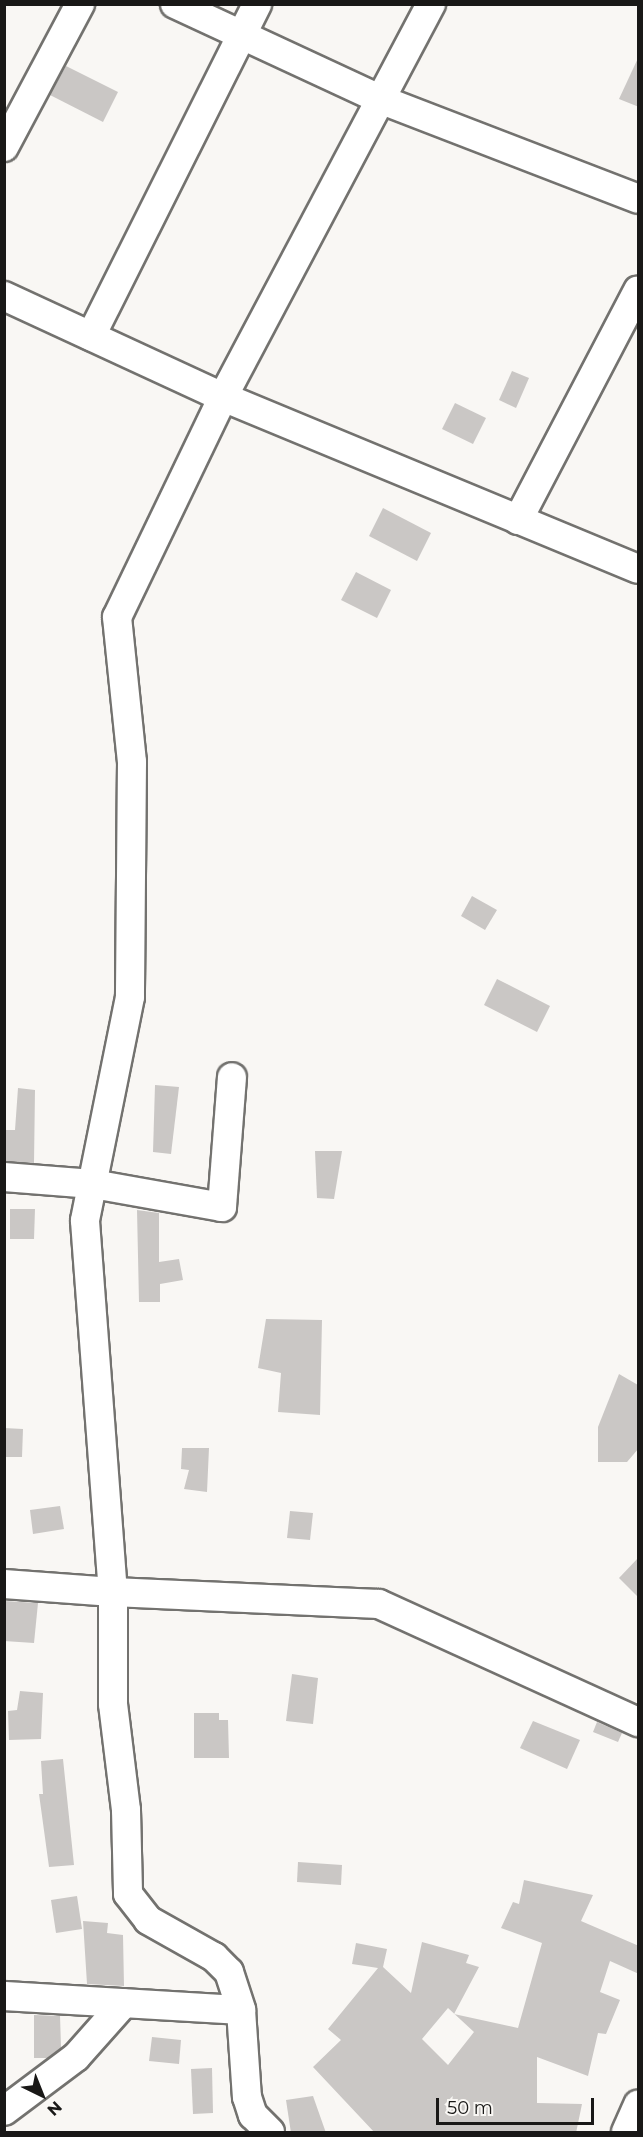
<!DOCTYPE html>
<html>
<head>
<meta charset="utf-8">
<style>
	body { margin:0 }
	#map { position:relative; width:643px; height:2137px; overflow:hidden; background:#f9f7f4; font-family:Montserrat,sans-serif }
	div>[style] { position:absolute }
	.building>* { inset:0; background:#cac7c5 }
	.roads { filter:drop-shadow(2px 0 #73726f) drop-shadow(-2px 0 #73726f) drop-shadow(0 2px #73726f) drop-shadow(0 -2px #73726f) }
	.minor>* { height:28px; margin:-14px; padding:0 14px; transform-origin:14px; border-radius:14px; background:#fff }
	span { translate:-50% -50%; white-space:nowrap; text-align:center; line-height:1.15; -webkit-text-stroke:4.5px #f9f7f4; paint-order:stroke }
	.frame { position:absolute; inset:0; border:6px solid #191817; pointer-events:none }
	.north { position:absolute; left:12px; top:2065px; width:60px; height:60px; -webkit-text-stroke:4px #f9f7f4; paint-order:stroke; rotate:137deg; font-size:16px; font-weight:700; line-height:24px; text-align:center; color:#191817 }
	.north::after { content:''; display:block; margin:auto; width:21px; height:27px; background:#191817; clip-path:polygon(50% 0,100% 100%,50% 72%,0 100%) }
	.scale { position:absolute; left:436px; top:2098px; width:158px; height:27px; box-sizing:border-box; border:3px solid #191817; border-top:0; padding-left:8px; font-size:18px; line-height:21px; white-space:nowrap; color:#191817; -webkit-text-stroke:4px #f9f7f4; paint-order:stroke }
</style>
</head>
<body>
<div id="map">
	<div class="building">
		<div style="clip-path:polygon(639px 56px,639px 107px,619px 99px)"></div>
		<div style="clip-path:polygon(66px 66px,118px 92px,103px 122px,50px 95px)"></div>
		<div style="clip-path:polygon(512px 371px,529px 378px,516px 408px,499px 400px)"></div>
		<div style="clip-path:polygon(455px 403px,486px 418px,473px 444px,442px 429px)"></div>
		<div style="clip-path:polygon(383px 508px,431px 533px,417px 561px,369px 536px)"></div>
		<div style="clip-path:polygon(356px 572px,391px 590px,377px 618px,341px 600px)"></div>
		<div style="clip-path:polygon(472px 896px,497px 910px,485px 930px,461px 916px)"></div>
		<div style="clip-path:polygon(497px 979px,550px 1006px,537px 1032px,484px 1005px)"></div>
		<div style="clip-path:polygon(155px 1085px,179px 1087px,171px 1154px,153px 1152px)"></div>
		<div style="clip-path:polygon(18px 1088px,35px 1090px,34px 1163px,4px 1161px,4px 1130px,15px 1130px)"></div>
		<div style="clip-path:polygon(315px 1151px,342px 1151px,334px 1199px,317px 1198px)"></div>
		<div style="clip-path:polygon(10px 1209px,35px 1209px,34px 1239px,10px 1239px)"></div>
		<div style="clip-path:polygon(137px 1210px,159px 1213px,159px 1262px,179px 1259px,183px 1280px,160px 1284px,160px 1302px,139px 1302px)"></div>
		<div style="clip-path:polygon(266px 1319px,322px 1320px,320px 1415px,278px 1412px,281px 1373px,258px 1368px)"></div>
		<div style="clip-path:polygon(619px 1374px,638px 1385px,639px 1448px,627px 1462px,598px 1462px,598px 1427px)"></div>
		<div style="clip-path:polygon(4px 1428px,23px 1429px,22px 1457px,4px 1457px)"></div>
		<div style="clip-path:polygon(182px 1448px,209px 1448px,207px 1492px,184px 1489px,189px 1470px,181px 1469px)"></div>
		<div style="clip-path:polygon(60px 1506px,64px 1529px,33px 1534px,30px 1510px)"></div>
		<div style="clip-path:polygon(290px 1511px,313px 1513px,310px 1540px,287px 1538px)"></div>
		<div style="clip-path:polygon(639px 1557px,639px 1598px,619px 1578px)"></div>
		<div style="clip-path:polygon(4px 1601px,38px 1603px,34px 1643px,4px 1641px)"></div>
		<div style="clip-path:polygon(292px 1674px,318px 1678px,313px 1724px,286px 1721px)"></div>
		<div style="clip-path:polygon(20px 1691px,43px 1693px,41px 1739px,9px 1740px,8px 1711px,17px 1710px)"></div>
		<div style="clip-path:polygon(194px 1713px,219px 1713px,219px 1720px,228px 1720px,229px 1758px,194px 1758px)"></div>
		<div style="clip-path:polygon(533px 1721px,580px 1740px,567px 1769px,520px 1748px)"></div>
		<div style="clip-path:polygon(597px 1722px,622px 1733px,618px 1742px,593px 1732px)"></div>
		<div style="clip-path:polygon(63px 1759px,74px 1865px,49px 1867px,39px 1794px,43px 1794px,41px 1761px)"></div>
		<div style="clip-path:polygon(298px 1862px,342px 1865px,341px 1885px,297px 1882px)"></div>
		<div style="clip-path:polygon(evenodd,524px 1880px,593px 1895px,581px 1921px,639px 1946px,639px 1974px,610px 1961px,600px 1992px,620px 2000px,606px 2034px,598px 2033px,588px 2076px,537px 2057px,537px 2103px,582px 2104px,576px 2133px,375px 2133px,313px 2067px,341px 2040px,328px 2029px,378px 1968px,352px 1964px,356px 1943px,387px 1949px,383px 1967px,411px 1993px,422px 1942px,469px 1955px,466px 1963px,479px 1967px,454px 2014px,518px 2028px,542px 1943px,501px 1928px,513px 1902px,519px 1904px,524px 1880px,448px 2008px,474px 2032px,448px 2065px,422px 2039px,448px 2008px)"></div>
		<div style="clip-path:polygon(77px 1896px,82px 1929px,56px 1933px,51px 1900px)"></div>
		<div style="clip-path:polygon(83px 1921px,108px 1923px,107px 1933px,123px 1935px,124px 1986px,87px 1984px)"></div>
		<div style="clip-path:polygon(34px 2015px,60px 2016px,61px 2048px,48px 2058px,34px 2058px)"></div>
		<div style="clip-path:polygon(152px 2037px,181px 2040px,179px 2064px,149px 2061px)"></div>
		<div style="clip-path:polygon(212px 2068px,213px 2113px,193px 2114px,191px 2069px)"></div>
		<div style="clip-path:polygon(313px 2096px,326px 2133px,291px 2133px,286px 2100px)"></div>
	</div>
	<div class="roads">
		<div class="minor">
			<div style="left:175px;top:4px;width:228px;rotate:24.9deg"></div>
			<div style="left:382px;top:100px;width:274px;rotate:21.1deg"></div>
			<div style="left:431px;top:4px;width:445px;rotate:117.9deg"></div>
			<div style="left:223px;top:397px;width:244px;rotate:115.7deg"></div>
			<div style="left:117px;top:617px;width:146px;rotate:84.1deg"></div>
			<div style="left:132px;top:762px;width:235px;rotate:90.5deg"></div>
			<div style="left:130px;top:997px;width:228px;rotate:101.4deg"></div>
			<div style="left:85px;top:1221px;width:372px;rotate:85.7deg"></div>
			<div style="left:113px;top:1592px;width:266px;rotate:2.6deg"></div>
			<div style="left:379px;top:1604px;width:285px;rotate:24.5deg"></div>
			<div style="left:4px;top:147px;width:162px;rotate:-62deg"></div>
			<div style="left:4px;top:296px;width:241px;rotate:24.8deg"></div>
			<div style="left:223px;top:397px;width:449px;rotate:22.5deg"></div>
			<div style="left:91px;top:336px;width:371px;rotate:-63.4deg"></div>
			<div style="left:518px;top:520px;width:259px;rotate:-62.4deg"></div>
			<div style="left:4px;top:1177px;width:89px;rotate:4.5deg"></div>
			<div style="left:93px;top:1184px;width:131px;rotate:10.1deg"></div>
			<div style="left:222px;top:1207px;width:130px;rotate:-85.6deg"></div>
			<div style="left:4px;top:1584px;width:109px;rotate:4.2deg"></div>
			<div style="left:113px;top:1592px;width:112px;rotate:90deg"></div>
			<div style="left:113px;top:1704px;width:107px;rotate:83deg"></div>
			<div style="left:126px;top:1810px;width:84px;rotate:88.6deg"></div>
			<div style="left:128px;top:1894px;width:33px;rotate:52deg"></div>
			<div style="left:148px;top:1920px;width:76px;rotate:29.3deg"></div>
			<div style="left:214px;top:1957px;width:21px;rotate:45deg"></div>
			<div style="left:229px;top:1972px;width:40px;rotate:72deg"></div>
			<div style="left:241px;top:2010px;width:87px;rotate:86.1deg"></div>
			<div style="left:247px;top:2097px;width:19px;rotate:72deg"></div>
			<div style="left:253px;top:2115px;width:24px;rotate:45deg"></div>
			<div style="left:4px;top:1996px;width:237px;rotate:3.4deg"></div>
			<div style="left:4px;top:2111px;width:90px;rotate:-36.9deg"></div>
			<div style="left:76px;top:2057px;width:72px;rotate:-48.4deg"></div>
			<div style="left:626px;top:2132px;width:30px;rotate:-66deg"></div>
		</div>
	</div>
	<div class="frame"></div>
	<div class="north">N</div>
	<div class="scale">50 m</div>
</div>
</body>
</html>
